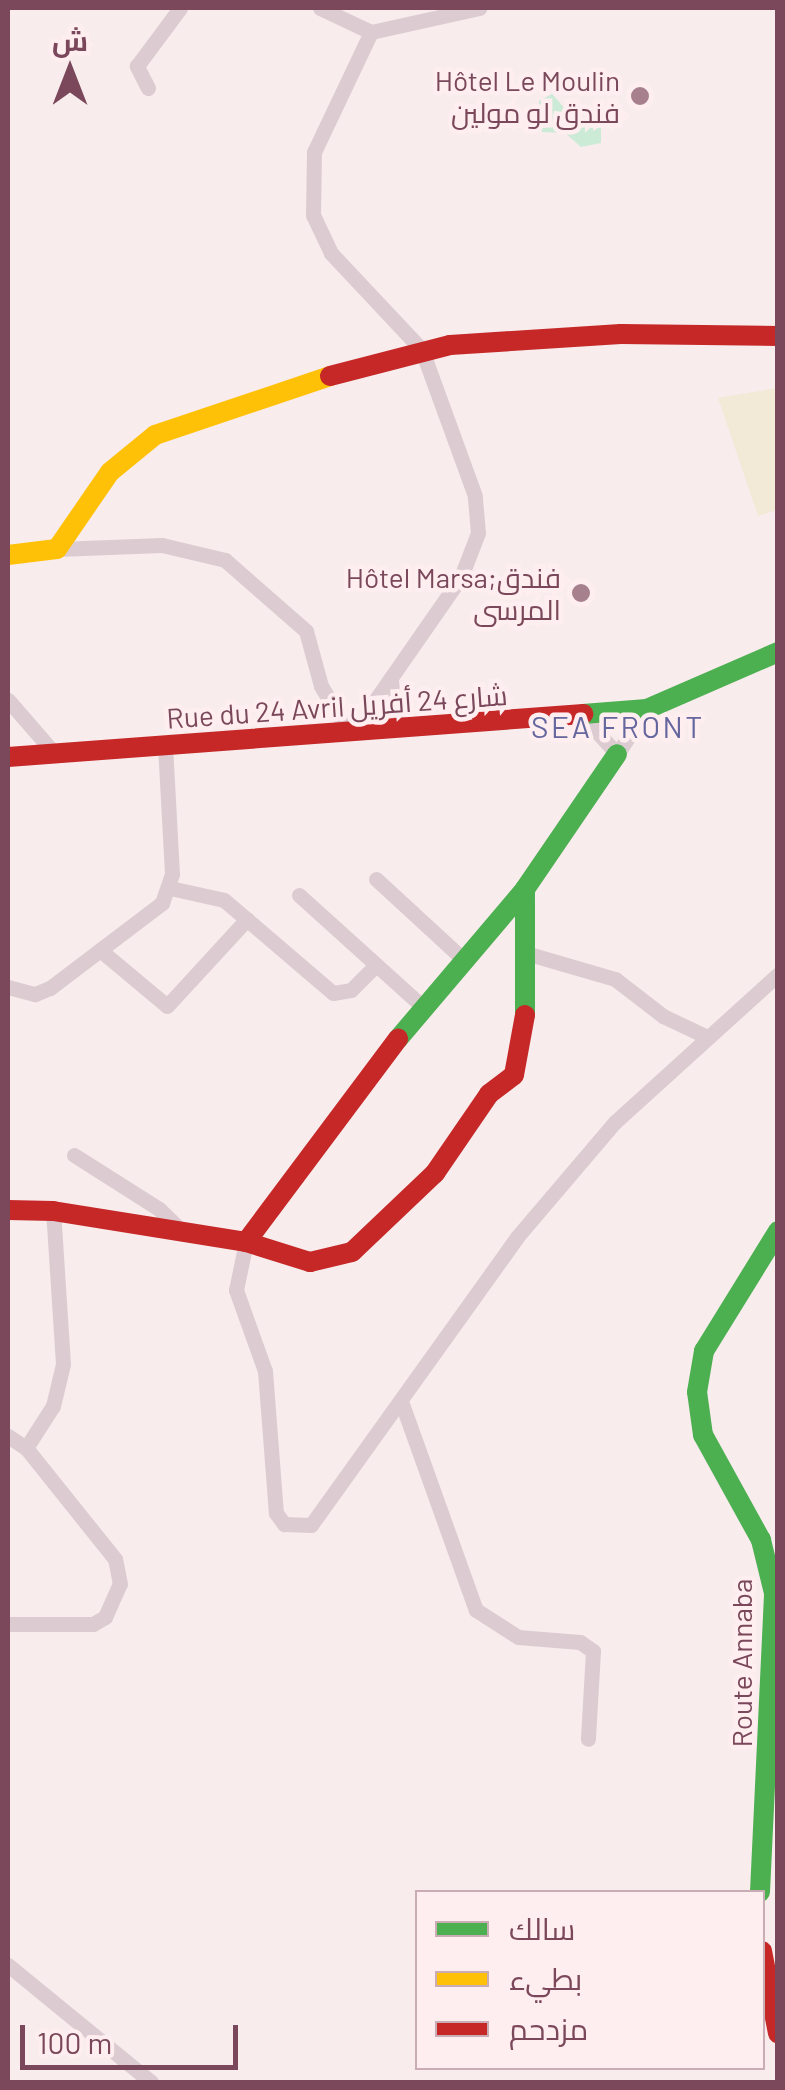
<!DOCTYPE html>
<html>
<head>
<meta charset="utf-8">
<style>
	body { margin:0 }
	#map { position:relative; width:785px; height:2090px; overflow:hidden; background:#f8eced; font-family:Barlow,Cairo,sans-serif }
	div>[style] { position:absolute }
	.green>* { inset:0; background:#f2ead6 }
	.water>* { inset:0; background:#ccebd7 }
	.street>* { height:15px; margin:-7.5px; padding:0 7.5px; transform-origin:7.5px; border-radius:7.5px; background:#dcccd2 }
	.fast>* { height:20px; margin:-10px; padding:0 10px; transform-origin:10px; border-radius:10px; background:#4caf50 }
	.slow>* { height:20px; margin:-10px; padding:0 10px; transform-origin:10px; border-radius:10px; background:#ffc107 }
	.jam>* { height:20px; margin:-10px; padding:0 10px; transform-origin:10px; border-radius:10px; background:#c62828 }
	.dots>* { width:28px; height:28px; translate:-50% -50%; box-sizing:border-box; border:5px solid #ffeef0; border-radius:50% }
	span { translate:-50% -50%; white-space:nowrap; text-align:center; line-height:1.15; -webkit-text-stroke:9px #ffeef0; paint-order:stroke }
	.poi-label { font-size:28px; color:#7a485a }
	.right { translate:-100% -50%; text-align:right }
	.street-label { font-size:28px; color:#7a485a }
	.neighbourhood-label { font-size:30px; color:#64669d; letter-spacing:2.5px }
	.frame { position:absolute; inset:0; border:10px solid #7a485a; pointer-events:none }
	.legend { position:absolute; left:415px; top:1890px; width:350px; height:180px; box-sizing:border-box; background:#ffeef0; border:2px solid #caacb4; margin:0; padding:12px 18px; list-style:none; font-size:30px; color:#7a485a }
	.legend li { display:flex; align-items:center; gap:20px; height:50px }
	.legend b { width:50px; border:2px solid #caacb4 }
	.north { position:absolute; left:20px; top:20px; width:100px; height:100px; -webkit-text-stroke:8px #ffeef0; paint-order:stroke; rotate:0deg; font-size:28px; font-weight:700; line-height:40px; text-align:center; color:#7a485a }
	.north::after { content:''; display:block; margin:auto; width:35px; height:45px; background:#7a485a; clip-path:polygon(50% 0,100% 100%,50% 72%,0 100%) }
	.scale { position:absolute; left:20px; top:2025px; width:218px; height:45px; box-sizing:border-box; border:5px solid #7a485a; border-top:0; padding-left:12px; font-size:30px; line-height:35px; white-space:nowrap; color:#7a485a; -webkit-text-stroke:8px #ffeef0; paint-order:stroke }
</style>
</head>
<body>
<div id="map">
	<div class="green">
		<div style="clip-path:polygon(777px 388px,777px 510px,758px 516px,718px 398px)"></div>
	</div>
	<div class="water">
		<div style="clip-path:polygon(552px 94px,569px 113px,601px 119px,601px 143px,581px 147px,565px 133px,542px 132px,539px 101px)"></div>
	</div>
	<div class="street">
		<div style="left:320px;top:8px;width:56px;rotate:25.2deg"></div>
		<div style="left:371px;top:32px;width:111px;rotate:-12.5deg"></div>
		<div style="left:148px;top:88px;width:25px;rotate:-117deg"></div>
		<div style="left:137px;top:66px;width:72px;rotate:-53.4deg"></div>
		<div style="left:57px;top:549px;width:105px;rotate:-2.2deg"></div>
		<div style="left:162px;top:545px;width:65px;rotate:13.4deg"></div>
		<div style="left:225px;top:560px;width:108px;rotate:41.2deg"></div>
		<div style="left:306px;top:631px;width:57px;rotate:74.7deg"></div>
		<div style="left:321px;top:686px;width:54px;rotate:58.7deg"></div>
		<div style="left:391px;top:682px;width:48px;rotate:79.2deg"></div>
		<div style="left:8px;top:700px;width:72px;rotate:49deg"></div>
		<div style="left:582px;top:715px;width:52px;rotate:48.1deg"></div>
		<div style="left:617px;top:754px;width:54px;rotate:-56.3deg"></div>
		<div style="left:367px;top:732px;width:31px;rotate:-77deg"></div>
		<div style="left:374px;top:702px;width:152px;rotate:-55.2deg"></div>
		<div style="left:461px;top:577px;width:47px;rotate:-68.9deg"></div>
		<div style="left:478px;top:533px;width:37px;rotate:-95deg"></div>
		<div style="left:475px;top:496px;width:155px;rotate:-110deg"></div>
		<div style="left:422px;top:350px;width:133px;rotate:-133.2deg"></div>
		<div style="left:331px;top:253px;width:42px;rotate:-115.3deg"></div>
		<div style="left:313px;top:215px;width:63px;rotate:-89.1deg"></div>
		<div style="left:314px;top:152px;width:133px;rotate:-64.6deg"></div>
		<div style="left:376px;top:879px;width:120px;rotate:42.6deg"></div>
		<div style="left:170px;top:888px;width:55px;rotate:12.5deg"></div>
		<div style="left:224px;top:900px;width:143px;rotate:40.5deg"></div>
		<div style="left:333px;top:993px;width:18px;rotate:-9deg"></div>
		<div style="left:351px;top:990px;width:34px;rotate:-45deg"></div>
		<div style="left:299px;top:895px;width:169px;rotate:42.1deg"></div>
		<div style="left:100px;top:950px;width:87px;rotate:39.9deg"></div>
		<div style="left:167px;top:1006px;width:118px;rotate:-47.4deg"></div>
		<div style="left:529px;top:954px;width:90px;rotate:16.2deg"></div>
		<div style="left:615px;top:979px;width:61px;rotate:37.6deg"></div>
		<div style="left:663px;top:1016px;width:49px;rotate:25.5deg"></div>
		<div style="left:8px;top:987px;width:28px;rotate:15deg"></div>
		<div style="left:35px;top:994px;width:16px;rotate:-22deg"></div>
		<div style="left:50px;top:988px;width:141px;rotate:-37.2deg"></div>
		<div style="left:162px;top:903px;width:31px;rotate:-71deg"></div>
		<div style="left:172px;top:874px;width:128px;rotate:-93.1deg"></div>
		<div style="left:74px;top:1155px;width:101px;rotate:32.4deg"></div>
		<div style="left:159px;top:1209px;width:30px;rotate:44deg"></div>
		<div style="left:246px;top:1242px;width:49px;rotate:101.8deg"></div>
		<div style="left:236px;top:1290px;width:86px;rotate:70.3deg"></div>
		<div style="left:265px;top:1371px;width:142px;rotate:85.6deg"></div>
		<div style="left:276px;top:1513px;width:14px;rotate:54deg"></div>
		<div style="left:284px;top:1524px;width:27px;rotate:2deg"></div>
		<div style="left:311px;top:1525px;width:354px;rotate:-54.4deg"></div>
		<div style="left:517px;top:1237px;width:151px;rotate:-49.6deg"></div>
		<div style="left:615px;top:1122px;width:220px;rotate:-42.2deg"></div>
		<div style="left:401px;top:1401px;width:222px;rotate:70.3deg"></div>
		<div style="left:476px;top:1610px;width:50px;rotate:32.7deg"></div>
		<div style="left:518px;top:1637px;width:62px;rotate:4.6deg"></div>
		<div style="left:580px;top:1642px;width:16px;rotate:35deg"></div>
		<div style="left:593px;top:1651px;width:88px;rotate:93.3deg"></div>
		<div style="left:8px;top:1436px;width:22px;rotate:34deg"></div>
		<div style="left:8px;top:1624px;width:85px"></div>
		<div style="left:93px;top:1624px;width:14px;rotate:-30deg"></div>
		<div style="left:105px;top:1617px;width:36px;rotate:-66deg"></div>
		<div style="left:120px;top:1584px;width:25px;rotate:-101deg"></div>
		<div style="left:115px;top:1559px;width:142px;rotate:-128.7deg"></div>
		<div style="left:26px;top:1448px;width:50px;rotate:-57.3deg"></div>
		<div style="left:53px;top:1406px;width:43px;rotate:-76.6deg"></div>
		<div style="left:63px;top:1364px;width:153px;rotate:-93.7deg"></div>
		<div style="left:8px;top:1965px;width:185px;rotate:39.3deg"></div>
	</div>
	<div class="fast">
		<div style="left:583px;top:714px;width:64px;rotate:-4.5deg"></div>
		<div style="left:647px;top:709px;width:143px;rotate:-23.5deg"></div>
		<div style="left:525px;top:1015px;width:126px;rotate:-90deg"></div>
		<div style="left:398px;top:1039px;width:197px;rotate:-49.7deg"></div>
		<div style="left:525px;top:889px;width:163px;rotate:-55.7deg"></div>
		<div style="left:760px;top:1892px;width:299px;rotate:-87.3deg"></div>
		<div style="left:774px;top:1593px;width:55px;rotate:-103.8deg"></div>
		<div style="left:761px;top:1540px;width:120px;rotate:-118.9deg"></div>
		<div style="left:703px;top:1435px;width:43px;rotate:-97.9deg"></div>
		<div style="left:697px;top:1392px;width:42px;rotate:-80.3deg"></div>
		<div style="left:704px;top:1351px;width:141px;rotate:-58.3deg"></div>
	</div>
	<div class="slow">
		<div style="left:8px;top:555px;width:49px;rotate:-7deg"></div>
		<div style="left:57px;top:549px;width:93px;rotate:-55.5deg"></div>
		<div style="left:110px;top:472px;width:58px;rotate:-39.4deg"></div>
		<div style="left:155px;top:435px;width:185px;rotate:-18.6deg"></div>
	</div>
	<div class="jam">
		<div style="left:330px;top:376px;width:124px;rotate:-14.5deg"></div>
		<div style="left:450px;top:345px;width:171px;rotate:-3.7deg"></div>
		<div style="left:621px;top:334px;width:157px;rotate:0.7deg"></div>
		<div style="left:8px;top:757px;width:577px;rotate:-4.28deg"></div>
		<div style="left:8px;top:1210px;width:45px;rotate:1.3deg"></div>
		<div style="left:53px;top:1211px;width:195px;rotate:9.1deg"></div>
		<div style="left:246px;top:1242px;width:254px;rotate:-53.2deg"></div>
		<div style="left:246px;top:1242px;width:67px;rotate:17.4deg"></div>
		<div style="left:310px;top:1262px;width:43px;rotate:-13.4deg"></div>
		<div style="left:352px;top:1252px;width:115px;rotate:-43.6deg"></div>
		<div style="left:435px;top:1173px;width:96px;rotate:-55.6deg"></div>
		<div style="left:489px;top:1094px;width:31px;rotate:-37deg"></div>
		<div style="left:514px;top:1075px;width:61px;rotate:-79.6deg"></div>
		<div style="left:762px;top:1951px;width:84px;rotate:79deg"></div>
	</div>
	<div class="dots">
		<div style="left:640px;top:96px;background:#a6818d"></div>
		<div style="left:581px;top:593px;background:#a6818d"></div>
	</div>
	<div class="poi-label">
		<span class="right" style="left:620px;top:96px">Hôtel Le Moulin<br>فندق لو مولين</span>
		<span class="right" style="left:561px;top:593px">Hôtel Marsa;فندق<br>المرسى</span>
	</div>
	<div class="street-label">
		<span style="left:337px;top:706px;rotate:-4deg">Rue du 24 Avril شارع 24 أفريل</span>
		<span style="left:741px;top:1663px;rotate:-90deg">Route Annaba</span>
	</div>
	<div class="neighbourhood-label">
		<span style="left:618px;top:726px">SEA FRONT</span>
	</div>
	<div class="frame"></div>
	<ul class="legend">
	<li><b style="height:12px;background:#4caf50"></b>سالك</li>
	<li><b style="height:12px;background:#ffc107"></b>بطيء</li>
	<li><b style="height:12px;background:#c62828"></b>مزدحم</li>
	</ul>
	<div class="north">ش</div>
	<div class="scale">100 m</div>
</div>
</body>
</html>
